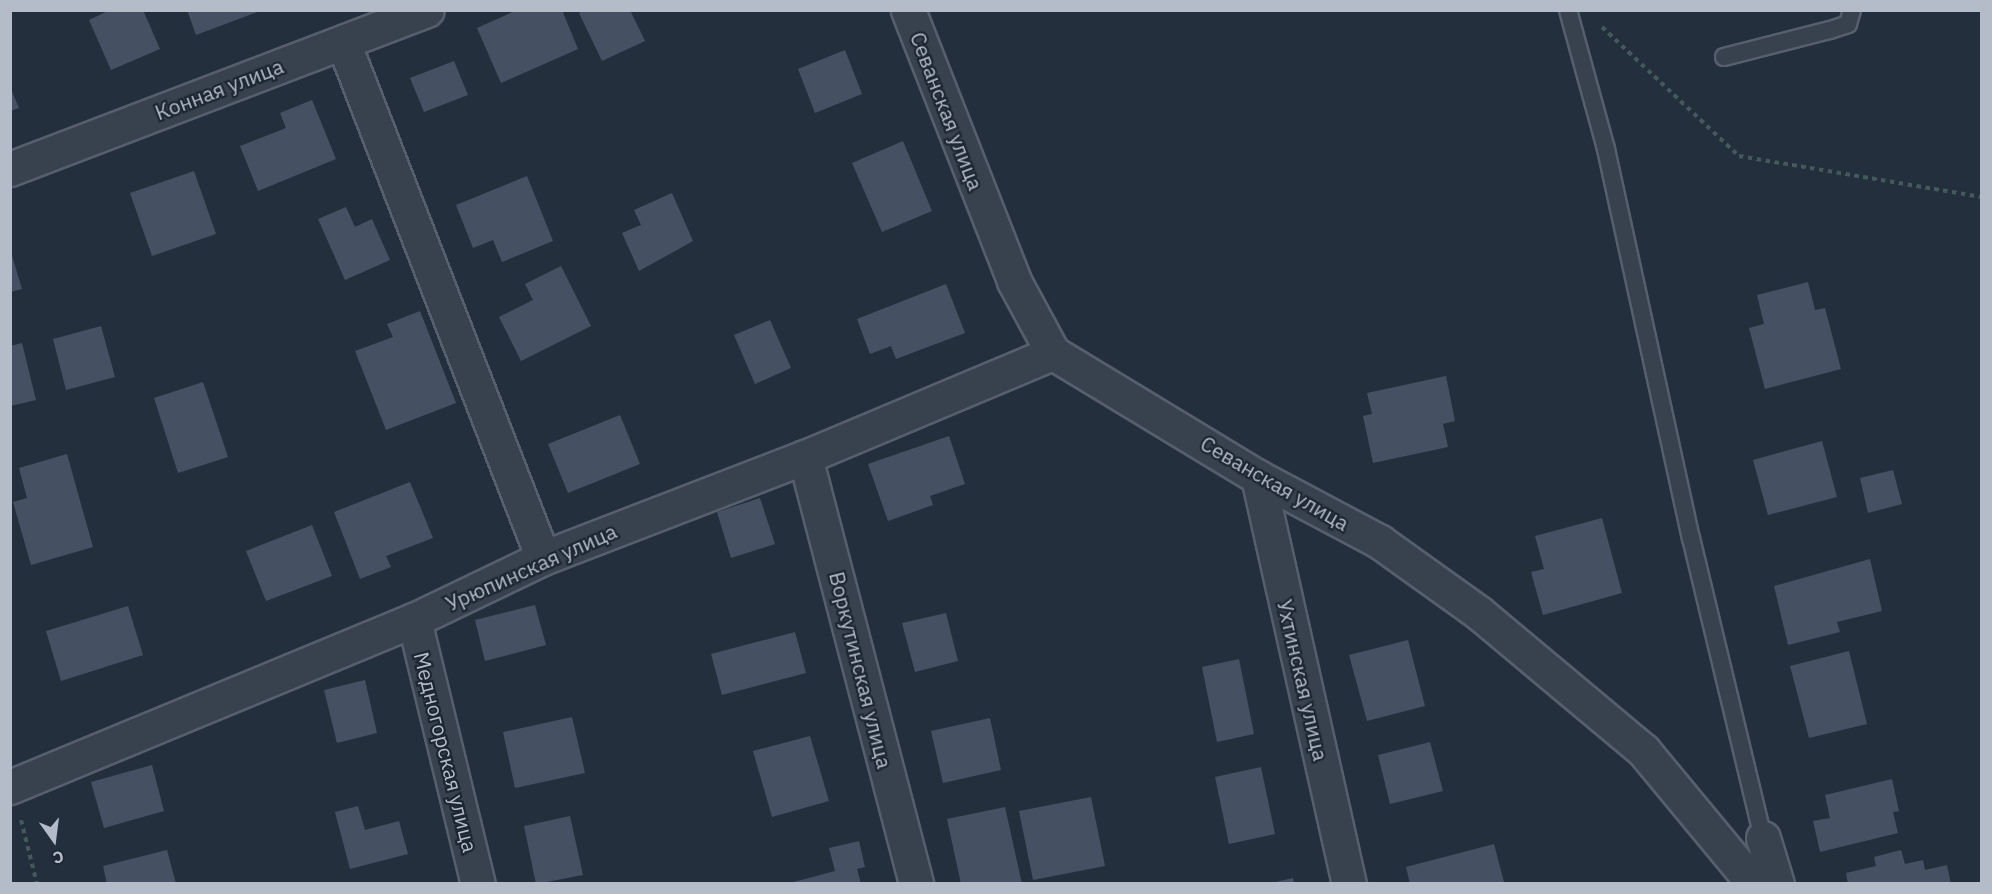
<!DOCTYPE html>
<html>
<head>
<meta charset="utf-8">
<style>
	body { margin:0 }
	#map { position:relative; width:1992px; height:894px; overflow:hidden; background:#242f3e; font-family:"IBM Plex Sans",sans-serif }
	div>[style] { position:absolute }
	.building>* { inset:0; background:#455162 }
	.path>* { height:4px; margin-top:-2px; transform-origin:0; background:repeating-linear-gradient(90deg,#44595c 0 4.5px,transparent 0 9px) }
	.roads { filter:drop-shadow(2px 0 #565f6c) drop-shadow(-2px 0 #565f6c) drop-shadow(0 2px #565f6c) drop-shadow(0 -2px #565f6c) }
	.service>* { height:16px; margin:-8px; padding:0 8px; transform-origin:8px; border-radius:8px; background:#38414e }
	.minor>* { height:33px; margin:-16.5px; padding:0 16.5px; transform-origin:16.5px; border-radius:16.5px; background:#38414e }
	span { translate:-50% -50%; white-space:nowrap; text-align:center; line-height:1.15; -webkit-text-stroke:4.5px #1d2633; paint-order:stroke }
	.street-label { font-size:21px; color:#b4bcc9 }
	.frame { position:absolute; inset:0; border:12px solid #b4bcc9; pointer-events:none }
	.north { position:absolute; left:24px; top:810px; width:60px; height:60px; -webkit-text-stroke:4px #1d2633; paint-order:stroke; rotate:166deg; font-size:16px; font-weight:700; line-height:24px; text-align:center; color:#b4bcc9 }
	.north::after { content:''; display:block; margin:auto; width:21px; height:27px; background:#b4bcc9; clip-path:polygon(50% 0,100% 100%,50% 72%,0 100%) }
</style>
</head>
<body>
<div id="map">
	<div class="building">
		<div style="clip-path:polygon(110px 10px,143px 10px,160px 49px,111px 70px,89px 20px)"></div>
		<div style="clip-path:polygon(187px 10px,260px 10px,260px 11px,196px 35px)"></div>
		<div style="clip-path:polygon(517px 10px,562px 10px,578px 49px,501px 83px,477px 28px)"></div>
		<div style="clip-path:polygon(584px 10px,630px 10px,645px 41px,602px 61px,579px 13px)"></div>
		<div style="clip-path:polygon(845px 50px,862px 94px,815px 113px,798px 69px)"></div>
		<div style="clip-path:polygon(454px 61px,468px 95px,424px 112px,410px 78px)"></div>
		<div style="clip-path:polygon(10px 87px,19px 108px,10px 111px)"></div>
		<div style="clip-path:polygon(312px 100px,336px 159px,258px 191px,240px 146px,286px 128px,280px 113px)"></div>
		<div style="clip-path:polygon(903px 141px,932px 211px,882px 232px,852px 163px)"></div>
		<div style="clip-path:polygon(194px 171px,216px 234px,152px 256px,130px 193px)"></div>
		<div style="clip-path:polygon(527px 176px,553px 241px,502px 262px,493px 240px,473px 248px,456px 205px)"></div>
		<div style="clip-path:polygon(672px 193px,693px 241px,639px 271px,622px 233px,641px 225px,634px 210px)"></div>
		<div style="clip-path:polygon(346px 207px,355px 227px,372px 219px,390px 260px,345px 280px,318px 219px)"></div>
		<div style="clip-path:polygon(10px 249px,22px 289px,10px 292px)"></div>
		<div style="clip-path:polygon(561px 266px,591px 326px,521px 361px,499px 317px,533px 300px,525px 284px)"></div>
		<div style="clip-path:polygon(1808px 282px,1815px 310px,1825px 308px,1841px 369px,1765px 389px,1749px 328px,1764px 324px,1757px 295px)"></div>
		<div style="clip-path:polygon(946px 284px,965px 333px,896px 359px,891px 346px,870px 354px,857px 319px)"></div>
		<div style="clip-path:polygon(420px 311px,456px 403px,386px 430px,355px 351px,393px 337px,387px 324px)"></div>
		<div style="clip-path:polygon(770px 320px,791px 368px,755px 384px,734px 335px)"></div>
		<div style="clip-path:polygon(101px 326px,115px 377px,66px 390px,53px 339px)"></div>
		<div style="clip-path:polygon(22px 343px,36px 400px,10px 406px,10px 346px)"></div>
		<div style="clip-path:polygon(1446px 376px,1455px 421px,1443px 424px,1448px 447px,1373px 463px,1363px 416px,1372px 414px,1367px 393px)"></div>
		<div style="clip-path:polygon(203px 382px,228px 457px,178px 473px,154px 398px)"></div>
		<div style="clip-path:polygon(620px 415px,640px 464px,568px 493px,548px 444px)"></div>
		<div style="clip-path:polygon(949px 436px,965px 484px,930px 496px,933px 505px,888px 521px,868px 464px)"></div>
		<div style="clip-path:polygon(1822px 441px,1837px 497px,1768px 515px,1753px 460px)"></div>
		<div style="clip-path:polygon(67px 454px,93px 547px,31px 565px,13px 502px,27px 498px,19px 468px)"></div>
		<div style="clip-path:polygon(1893px 470px,1902px 504px,1868px 513px,1860px 478px)"></div>
		<div style="clip-path:polygon(410px 482px,433px 538px,386px 556px,391px 567px,360px 579px,334px 512px)"></div>
		<div style="clip-path:polygon(760px 498px,775px 544px,731px 558px,717px 512px)"></div>
		<div style="clip-path:polygon(1602px 518px,1622px 593px,1543px 615px,1531px 572px,1544px 569px,1535px 536px)"></div>
		<div style="clip-path:polygon(312px 525px,332px 576px,266px 601px,246px 551px)"></div>
		<div style="clip-path:polygon(1870px 559px,1882px 611px,1837px 622px,1840px 632px,1788px 645px,1774px 586px)"></div>
		<div style="clip-path:polygon(535px 605px,546px 645px,485px 661px,475px 620px)"></div>
		<div style="clip-path:polygon(128px 606px,143px 655px,61px 681px,46px 631px)"></div>
		<div style="clip-path:polygon(946px 613px,958px 661px,915px 672px,902px 623px)"></div>
		<div style="clip-path:polygon(795px 632px,806px 673px,722px 695px,711px 654px)"></div>
		<div style="clip-path:polygon(1408px 640px,1425px 706px,1367px 721px,1349px 655px)"></div>
		<div style="clip-path:polygon(1849px 651px,1867px 724px,1809px 738px,1790px 666px)"></div>
		<div style="clip-path:polygon(1239px 659px,1254px 734px,1217px 742px,1202px 667px)"></div>
		<div style="clip-path:polygon(365px 680px,377px 733px,337px 743px,324px 690px)"></div>
		<div style="clip-path:polygon(572px 717px,585px 773px,515px 788px,503px 732px)"></div>
		<div style="clip-path:polygon(990px 718px,1001px 770px,943px 783px,931px 731px)"></div>
		<div style="clip-path:polygon(810px 736px,829px 801px,772px 817px,753px 751px)"></div>
		<div style="clip-path:polygon(1430px 742px,1443px 791px,1390px 804px,1378px 755px)"></div>
		<div style="clip-path:polygon(152px 765px,164px 811px,104px 828px,91px 782px)"></div>
		<div style="clip-path:polygon(1261px 767px,1275px 834px,1229px 844px,1215px 777px)"></div>
		<div style="clip-path:polygon(1892px 779px,1899px 811px,1893px 812px,1898px 833px,1820px 852px,1813px 821px,1830px 818px,1825px 795px)"></div>
		<div style="clip-path:polygon(1091px 797px,1105px 866px,1033px 880px,1019px 811px)"></div>
		<div style="clip-path:polygon(358px 806px,365px 830px,399px 821px,408px 854px,350px 869px,335px 812px)"></div>
		<div style="clip-path:polygon(1005px 807px,1022px 884px,961px 884px,947px 819px)"></div>
		<div style="clip-path:polygon(570px 816px,583px 875px,536px 884px,524px 826px)"></div>
		<div style="clip-path:polygon(859px 841px,865px 867px,857px 869px,861px 884px,786px 884px,835px 871px,829px 848px)"></div>
		<div style="clip-path:polygon(1494px 844px,1504px 882px,1410px 884px,1406px 867px)"></div>
		<div style="clip-path:polygon(167px 850px,176px 884px,107px 884px,103px 866px)"></div>
		<div style="clip-path:polygon(1901px 850px,1905px 864px,1923px 860px,1925px 870px,1947px 865px,1951px 884px,1848px 884px,1846px 873px,1876px 866px,1874px 857px)"></div>
		<div style="clip-path:polygon(1293px 878px,1294px 884px,1271px 884px,1271px 883px)"></div>
	</div>
	<div class="path">
		<div style="left:1602px;top:27px;width:188px;rotate:43.3deg"></div>
		<div style="left:1739px;top:156px;width:246px;rotate:9.6deg"></div>
		<div style="left:21px;top:820px;width:66px;rotate:76deg"></div>
	</div>
	<div class="roads">
		<div class="service">
			<div style="left:1568px;top:10px;width:144px;rotate:74.7deg"></div>
			<div style="left:1606px;top:149px;width:398px;rotate:77.7deg"></div>
			<div style="left:1691px;top:538px;width:309px;rotate:76.5deg"></div>
			<div style="left:1724px;top:57px;width:109px;rotate:-14.3deg"></div>
			<div style="left:1830px;top:30px;width:19px;rotate:-18deg"></div>
			<div style="left:1848px;top:24px;width:15px;rotate:-74deg"></div>
		</div>
		<div class="minor">
			<div style="left:908px;top:10px;width:291px;rotate:68.6deg"></div>
			<div style="left:1014px;top:281px;width:82px;rotate:61.6deg"></div>
			<div style="left:1053px;top:353px;width:240px;rotate:31.2deg"></div>
			<div style="left:1258px;top:477px;width:138px;rotate:28deg"></div>
			<div style="left:1380px;top:542px;width:122px;rotate:35.6deg"></div>
			<div style="left:1479px;top:613px;width:214px;rotate:39.9deg"></div>
			<div style="left:1643px;top:750px;width:174px;rotate:50.4deg"></div>
			<div style="left:343px;top:42px;width:553px;rotate:68.81deg"></div>
			<div style="left:10px;top:169px;width:446px;rotate:-20.9deg"></div>
			<div style="left:805px;top:457px;width:441px;rotate:75.4deg"></div>
			<div style="left:1258px;top:477px;width:417px;rotate:77.4deg"></div>
			<div style="left:414px;top:620px;width:272px;rotate:76.4deg"></div>
			<div style="left:10px;top:787px;width:437px;rotate:-22.5deg"></div>
			<div style="left:414px;top:620px;width:143px;rotate:-25.7deg"></div>
			<div style="left:543px;top:558px;width:281px;rotate:-21.1deg"></div>
			<div style="left:805px;top:457px;width:269px;rotate:-22.8deg"></div>
			<div style="left:1763px;top:838px;width:48px;rotate:73.1deg"></div>
		</div>
	</div>
	<div class="street-label">
		<span style="left:219px;top:89px;rotate:-21deg">Конная улица</span>
		<span style="left:947px;top:111px;rotate:69deg">Севанская улица</span>
		<span style="left:1275px;top:483px;rotate:30deg">Севанская улица</span>
		<span style="left:531px;top:567px;rotate:-24deg">Урюпинская улица</span>
		<span style="left:861px;top:670px;rotate:76deg">Воркутинская улица</span>
		<span style="left:1303px;top:680px;rotate:77deg">Ухтинская улица</span>
		<span style="left:446px;top:752px;rotate:76deg">Медногорская улица</span>
	</div>
	<div class="frame"></div>
	<div class="north">С</div>
</div>
</body>
</html>
